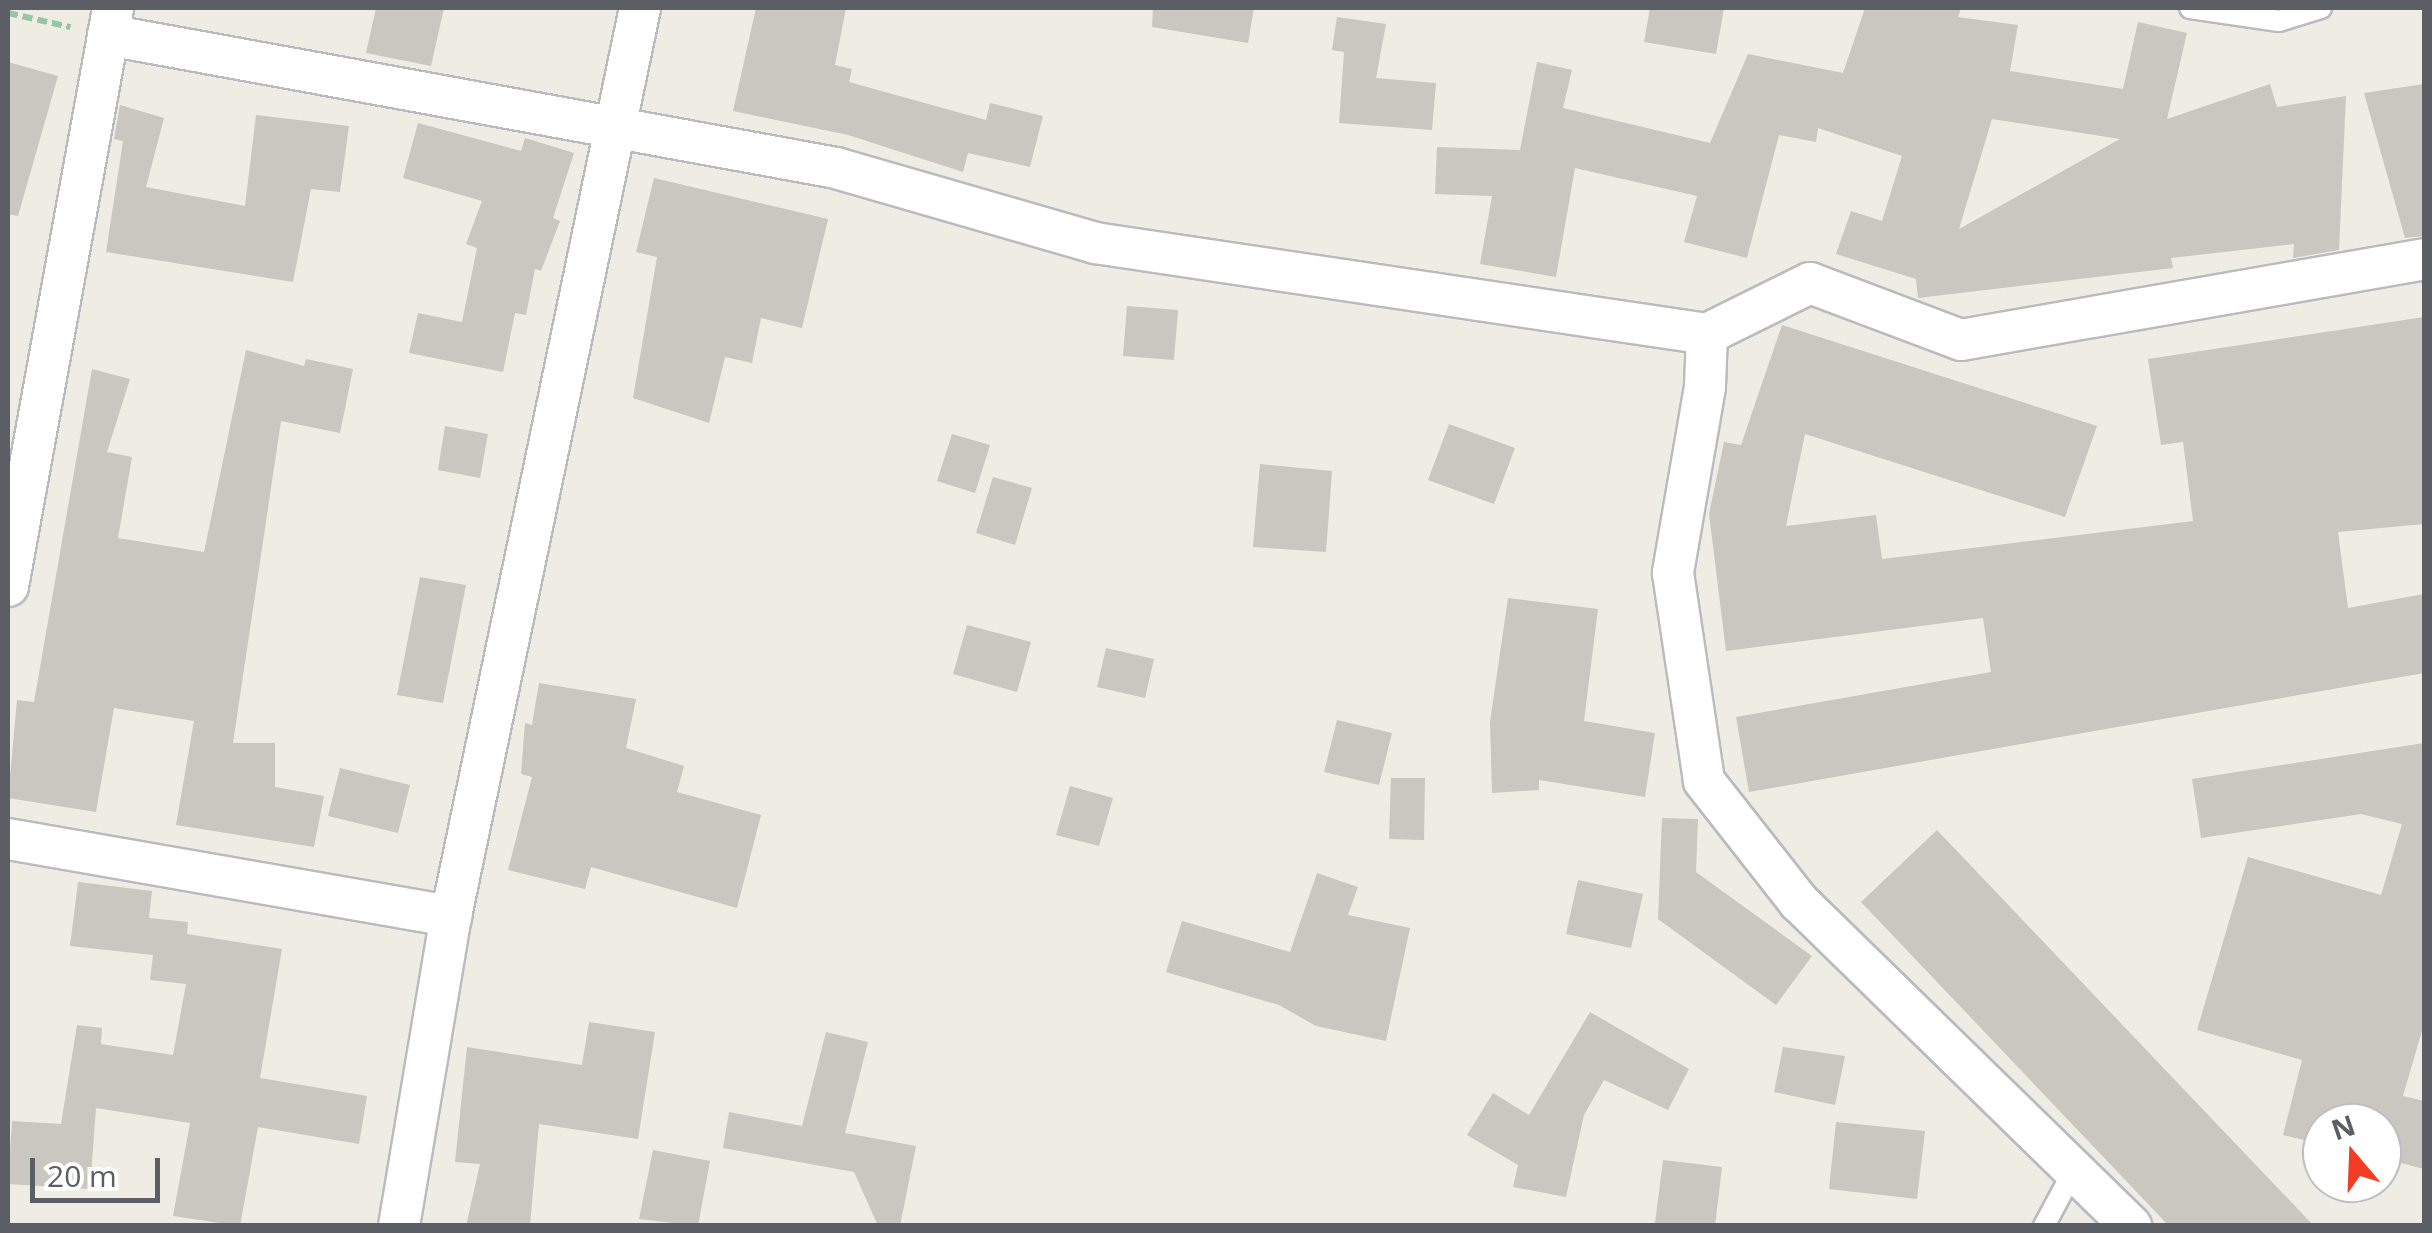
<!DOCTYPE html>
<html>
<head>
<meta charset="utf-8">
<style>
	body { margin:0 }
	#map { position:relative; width:2432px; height:1233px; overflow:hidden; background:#efece3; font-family:"Open Sans",sans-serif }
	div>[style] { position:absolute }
	.building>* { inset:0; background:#cac6c0 }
	.path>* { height:6px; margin-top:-3px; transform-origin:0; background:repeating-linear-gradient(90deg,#95c7a5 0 10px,transparent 0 15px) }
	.roads { filter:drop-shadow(2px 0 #b8bbc0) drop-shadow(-2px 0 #b8bbc0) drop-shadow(0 2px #b8bbc0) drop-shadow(0 -2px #b8bbc0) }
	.lane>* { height:20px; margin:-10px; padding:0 10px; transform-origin:10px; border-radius:10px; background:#fff }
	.street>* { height:40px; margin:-20px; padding:0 20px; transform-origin:20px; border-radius:20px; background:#fff }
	span { translate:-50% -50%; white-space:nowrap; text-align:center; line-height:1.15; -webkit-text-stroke:8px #fff; paint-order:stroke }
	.frame { position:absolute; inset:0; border:10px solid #5b5f65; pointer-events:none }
	.north { position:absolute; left:2302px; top:1103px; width:100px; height:100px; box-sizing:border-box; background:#fff; border:2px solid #bdbfc1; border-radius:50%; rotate:341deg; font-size:28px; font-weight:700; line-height:40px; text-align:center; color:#5b5f65 }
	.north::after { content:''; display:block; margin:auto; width:35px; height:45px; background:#f43b23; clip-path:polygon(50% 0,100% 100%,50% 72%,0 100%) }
	.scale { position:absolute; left:30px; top:1158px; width:130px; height:45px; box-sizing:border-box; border:5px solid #5b5f65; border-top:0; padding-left:12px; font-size:30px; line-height:35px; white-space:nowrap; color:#5b5f65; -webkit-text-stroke:8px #fff; paint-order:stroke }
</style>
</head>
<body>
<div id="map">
	<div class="building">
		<div style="clip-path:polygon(376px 8px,444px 8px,431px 66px,366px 53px)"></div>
		<div style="clip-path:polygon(756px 8px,846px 8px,835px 65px,852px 69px,849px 82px,986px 120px,990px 103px,1043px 116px,1030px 167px,968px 153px,963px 172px,848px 135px,733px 111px)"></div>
		<div style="clip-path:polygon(1153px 8px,1254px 8px,1248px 43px,1152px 27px)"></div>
		<div style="clip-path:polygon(1650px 8px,1724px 8px,1716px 54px,1644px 42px)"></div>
		<div style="clip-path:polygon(evenodd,1865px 8px,1961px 8px,1958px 17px,2018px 25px,2010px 71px,2123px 89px,2138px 22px,2187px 33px,2167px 119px,2270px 84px,2277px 107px,2346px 96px,2339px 250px,2293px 258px,2294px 244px,2171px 258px,2173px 268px,1918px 298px,1916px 279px,1836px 254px,1851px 211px,1882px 221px,1902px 156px,1818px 128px,1816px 142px,1779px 135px,1747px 258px,1684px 242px,1697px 196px,1575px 168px,1556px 277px,1480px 264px,1492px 196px,1435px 194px,1437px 147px,1520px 150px,1537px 62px,1572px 70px,1563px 108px,1710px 143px,1748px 54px,1843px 73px,1865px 8px,1992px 119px,2120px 139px,1959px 229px,1992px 119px)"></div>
		<div style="clip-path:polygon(1337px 17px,1386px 24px,1376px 78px,1436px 83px,1432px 130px,1339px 123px,1344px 52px,1332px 50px)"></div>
		<div style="clip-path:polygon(8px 62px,58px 76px,18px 216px,8px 214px)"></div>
		<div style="clip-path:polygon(2424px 84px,2424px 236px,2405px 238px,2364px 93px)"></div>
		<div style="clip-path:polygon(120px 105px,164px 118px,146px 187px,245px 206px,256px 115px,349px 126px,340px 192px,311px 189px,293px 282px,106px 252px,123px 141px,114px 139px)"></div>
		<div style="clip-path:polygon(418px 123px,521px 151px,525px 138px,574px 153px,553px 218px,560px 221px,541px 271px,535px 269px,526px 315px,515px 313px,503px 372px,409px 353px,418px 313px,462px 322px,477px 248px,466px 244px,482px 201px,403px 178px)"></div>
		<div style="clip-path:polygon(654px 178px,828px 219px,802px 328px,761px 318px,752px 363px,725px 357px,709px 423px,633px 398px,657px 257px,636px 252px)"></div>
		<div style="clip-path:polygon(1127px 306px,1178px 310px,1174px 360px,1123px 356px)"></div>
		<div style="clip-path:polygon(2424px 317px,2424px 524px,2338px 532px,2348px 608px,2424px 594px,2424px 673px,1749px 792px,1736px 717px,1991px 672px,1983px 618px,1726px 651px,1709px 514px,1724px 442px,1741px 445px,1782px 325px,2097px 426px,2065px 517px,1805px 434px,1786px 526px,1876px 515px,1882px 559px,2193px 521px,2183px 442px,2161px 445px,2148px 359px)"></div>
		<div style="clip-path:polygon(246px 350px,304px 366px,306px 359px,353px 369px,340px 433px,281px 421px,233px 743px,275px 743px,275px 787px,324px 796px,314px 847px,176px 825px,194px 721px,114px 708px,96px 812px,8px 798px,17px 700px,34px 702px,92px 369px,130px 379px,107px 452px,132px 457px,118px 538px,204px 552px)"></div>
		<div style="clip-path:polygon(1449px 424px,1515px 448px,1494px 504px,1428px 480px)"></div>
		<div style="clip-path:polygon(445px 426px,488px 434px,480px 478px,438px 470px)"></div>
		<div style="clip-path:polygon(952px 434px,990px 445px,975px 493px,937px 481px)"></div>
		<div style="clip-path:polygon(1260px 464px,1332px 471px,1326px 552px,1253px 547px)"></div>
		<div style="clip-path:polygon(993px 477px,1032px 488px,1015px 545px,976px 533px)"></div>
		<div style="clip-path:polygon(420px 577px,466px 585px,443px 703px,397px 695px)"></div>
		<div style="clip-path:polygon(1508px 598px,1598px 609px,1584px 721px,1655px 733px,1645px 797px,1539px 780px,1539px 790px,1492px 793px,1490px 722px)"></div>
		<div style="clip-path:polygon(967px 625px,1031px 642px,1017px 692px,953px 674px)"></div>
		<div style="clip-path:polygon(1106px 648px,1154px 659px,1145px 698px,1097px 687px)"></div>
		<div style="clip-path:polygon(539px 683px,636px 699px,626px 748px,684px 766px,677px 792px,761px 815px,737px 908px,591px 867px,585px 889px,508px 870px,532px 777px,521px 774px,525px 723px,532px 725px)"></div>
		<div style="clip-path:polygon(1337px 720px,1392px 733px,1379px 785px,1324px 772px)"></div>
		<div style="clip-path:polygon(2424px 743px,2424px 1024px,2403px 1096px,2424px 1101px,2424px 1169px,2382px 1158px,2382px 1123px,2322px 1123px,2322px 1144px,2283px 1135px,2302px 1060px,2197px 1030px,2248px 857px,2381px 895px,2402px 824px,2361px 814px,2201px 838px,2192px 779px)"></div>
		<div style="clip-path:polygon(340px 768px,410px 785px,398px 833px,328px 816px)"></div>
		<div style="clip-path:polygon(1391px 778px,1425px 778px,1424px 840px,1389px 839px)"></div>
		<div style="clip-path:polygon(1070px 786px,1113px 798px,1099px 846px,1056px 835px)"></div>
		<div style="clip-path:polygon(1662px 818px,1698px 819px,1696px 872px,1812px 956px,1776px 1005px,1658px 919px)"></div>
		<div style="clip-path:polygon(1937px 830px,2172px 1077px,2314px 1226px,2169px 1226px,1861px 902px)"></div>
		<div style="clip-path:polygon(1317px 873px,1358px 887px,1348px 915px,1410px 928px,1386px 1041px,1316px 1026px,1279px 1005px,1166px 972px,1182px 921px,1290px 952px)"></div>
		<div style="clip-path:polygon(1578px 880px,1643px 894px,1631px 948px,1566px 934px)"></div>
		<div style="clip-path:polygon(78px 882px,152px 891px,149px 918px,188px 922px,187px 934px,282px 949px,260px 1078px,367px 1096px,359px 1144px,258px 1127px,240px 1226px,173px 1216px,190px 1123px,96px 1108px,90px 1189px,8px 1184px,12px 1121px,61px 1124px,77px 1025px,102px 1028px,101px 1044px,173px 1055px,186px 984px,150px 980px,153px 955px,70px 946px)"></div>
		<div style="clip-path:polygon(1590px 1012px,1689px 1069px,1668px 1110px,1604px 1080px,1584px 1115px,1566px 1197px,1513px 1187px,1518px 1165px,1467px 1135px,1493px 1093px,1529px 1115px)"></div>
		<div style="clip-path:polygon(589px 1022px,655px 1032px,638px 1139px,539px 1124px,530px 1226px,466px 1226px,480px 1164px,455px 1162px,467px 1047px,582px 1065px)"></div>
		<div style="clip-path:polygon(826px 1032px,868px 1042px,845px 1133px,916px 1146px,900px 1226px,878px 1226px,854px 1172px,723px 1148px,729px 1112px,802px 1126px)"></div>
		<div style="clip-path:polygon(1783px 1047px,1845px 1056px,1835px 1105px,1774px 1092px)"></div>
		<div style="clip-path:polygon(1836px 1122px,1925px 1131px,1917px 1199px,1829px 1189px)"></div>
		<div style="clip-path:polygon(653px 1150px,710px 1161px,698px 1226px,639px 1219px)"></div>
		<div style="clip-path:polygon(1663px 1160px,1722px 1167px,1715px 1226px,1655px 1223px)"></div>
	</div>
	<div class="path">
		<div style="left:8px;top:13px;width:64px;rotate:12.7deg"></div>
	</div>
	<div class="roads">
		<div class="lane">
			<div style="left:2190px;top:8px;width:90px;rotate:8.3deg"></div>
			<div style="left:2279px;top:21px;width:44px;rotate:-17.2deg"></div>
			<div style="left:2044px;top:1226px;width:66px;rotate:-61.9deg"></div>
		</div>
		<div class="street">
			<div style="left:108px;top:35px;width:740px;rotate:10.35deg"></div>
			<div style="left:836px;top:168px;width:270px;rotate:16.1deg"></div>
			<div style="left:1095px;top:243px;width:619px;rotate:8.46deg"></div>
			<div style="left:1707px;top:334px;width:115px;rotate:-26.3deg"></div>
			<div style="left:1810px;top:283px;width:161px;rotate:20.7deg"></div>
			<div style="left:1961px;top:340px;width:470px;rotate:-9.9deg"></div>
			<div style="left:1707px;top:334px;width:53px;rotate:92.2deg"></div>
			<div style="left:1705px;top:387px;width:189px;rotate:99.8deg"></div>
			<div style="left:1673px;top:573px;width:210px;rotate:81.5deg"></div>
			<div style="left:1704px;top:781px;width:154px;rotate:51.9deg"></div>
			<div style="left:1799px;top:902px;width:464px;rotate:44.3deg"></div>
			<div style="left:8px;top:586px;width:586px;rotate:-79.69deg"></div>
			<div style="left:8px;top:839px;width:450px;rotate:9.9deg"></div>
			<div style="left:399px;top:1226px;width:314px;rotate:-80.5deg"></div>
			<div style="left:451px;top:916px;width:927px;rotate:-78.24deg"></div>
		</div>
	</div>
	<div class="frame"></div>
	<div class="north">N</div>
	<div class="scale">20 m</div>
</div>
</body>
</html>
